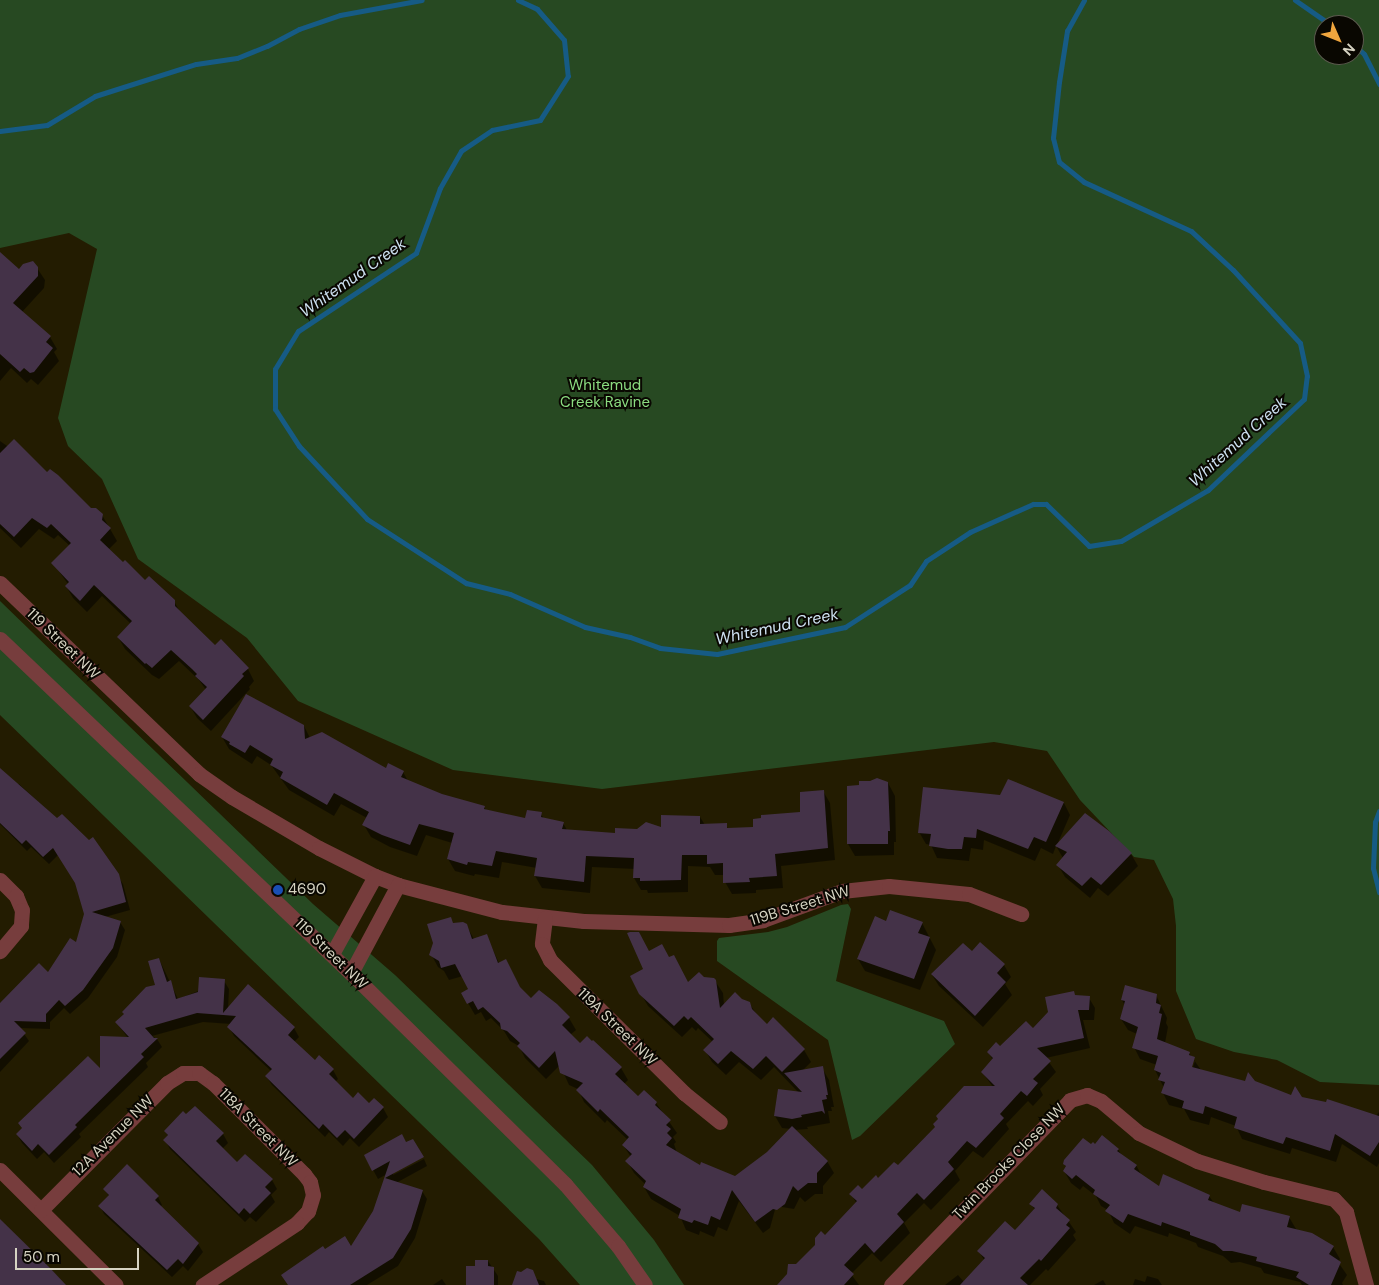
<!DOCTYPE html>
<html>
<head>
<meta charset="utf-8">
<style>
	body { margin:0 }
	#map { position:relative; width:1379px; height:1285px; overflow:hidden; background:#231c01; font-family:"DM Sans",sans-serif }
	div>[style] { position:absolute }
	.green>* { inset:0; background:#274922 }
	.shadow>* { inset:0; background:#0007 }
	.stream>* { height:5px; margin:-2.5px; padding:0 2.5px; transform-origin:2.5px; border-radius:2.5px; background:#165b85 }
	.building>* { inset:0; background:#443248 }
	.minor>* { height:15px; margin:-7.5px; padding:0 7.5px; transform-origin:7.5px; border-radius:7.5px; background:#773d3d }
	.dots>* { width:14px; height:14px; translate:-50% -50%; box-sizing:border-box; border:2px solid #090701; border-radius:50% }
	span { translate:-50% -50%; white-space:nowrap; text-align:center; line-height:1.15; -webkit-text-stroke:4px #090701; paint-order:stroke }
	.park-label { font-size:15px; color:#8bdc80 }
	.street-label { font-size:15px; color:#d6d3c2 }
	.poi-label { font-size:15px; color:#d6d3c2 }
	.left { translate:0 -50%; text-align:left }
	.water-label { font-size:16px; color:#cde0f0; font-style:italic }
	.north { position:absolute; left:1314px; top:15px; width:50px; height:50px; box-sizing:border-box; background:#090701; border:1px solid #5b594e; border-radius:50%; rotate:134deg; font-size:14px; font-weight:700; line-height:20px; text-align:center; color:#d6d3c2 }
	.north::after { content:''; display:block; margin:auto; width:18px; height:22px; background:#f0a63e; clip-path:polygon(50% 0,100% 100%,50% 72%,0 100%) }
	.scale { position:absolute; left:15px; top:1248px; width:124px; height:22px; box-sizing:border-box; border:2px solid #d6d3c2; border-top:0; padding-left:6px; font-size:15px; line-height:18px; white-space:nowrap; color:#d6d3c2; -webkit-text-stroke:4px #090701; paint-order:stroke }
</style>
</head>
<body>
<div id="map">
	<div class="green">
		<div style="clip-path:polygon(evenodd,0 0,1379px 0,1379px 1085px,1320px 1082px,1277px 1060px,1234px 1052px,1196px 1039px,1176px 991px,1176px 926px,1173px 899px,1154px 860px,1134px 857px,1080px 800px,1047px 751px,994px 742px,602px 789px,453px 770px,298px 701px,247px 638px,138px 559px,102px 479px,68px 446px,58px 418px,97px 249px,69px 233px,0 248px,0 0,1324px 25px,1354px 25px,1354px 55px,1324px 55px,1324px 25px)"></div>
		<div style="clip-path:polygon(0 601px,313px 904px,395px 975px,592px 1165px,654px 1240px,684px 1285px,580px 1285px,539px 1239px,490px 1191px,0 715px)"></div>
		<div style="clip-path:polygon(848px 904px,851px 909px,836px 981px,944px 1021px,955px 1044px,860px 1136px,852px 1140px,828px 1040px,717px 961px,717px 941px,719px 938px,768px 932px,787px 927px,841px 905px)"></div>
	</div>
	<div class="shadow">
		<div style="clip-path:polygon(0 254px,19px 270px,37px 268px,45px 280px,44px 288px,22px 312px,50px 337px,57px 349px,54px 352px,59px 361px,38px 385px,31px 379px,27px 383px,11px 368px,0 381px)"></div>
		<div style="clip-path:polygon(0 441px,47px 474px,91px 509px,102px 515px,117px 541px,108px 550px,145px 581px,174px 601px,181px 614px,216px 647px,248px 669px,254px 681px,249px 687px,250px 689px,211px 731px,197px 718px,190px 706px,206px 690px,199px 680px,179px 661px,159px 679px,152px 675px,125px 649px,118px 637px,131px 624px,102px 596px,87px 612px,73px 598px,66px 586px,68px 584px,53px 563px,70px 546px,58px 535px,54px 539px,39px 529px,21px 548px,0 528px)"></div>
		<div style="clip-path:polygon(304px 726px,310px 738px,386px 770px,403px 772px,408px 781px,442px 795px,484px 807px,486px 810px,526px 819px,541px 814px,544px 819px,563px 823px,567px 830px,616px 835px,662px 829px,700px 817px,705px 825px,726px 825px,728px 829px,755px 828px,801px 813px,823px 791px,830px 803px,835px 860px,781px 866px,783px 888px,756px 890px,756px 893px,732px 894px,725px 882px,724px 875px,715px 875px,710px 867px,688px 866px,688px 892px,648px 893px,647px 890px,641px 890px,634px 878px,635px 869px,592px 867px,590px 893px,542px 888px,535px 876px,537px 868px,502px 862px,499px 878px,475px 874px,474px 876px,455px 871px,448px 859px,452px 843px,426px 835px,417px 856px,390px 847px,371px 837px,364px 825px,367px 818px,341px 804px,334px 816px,289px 790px,271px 765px,257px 756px,252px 764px,229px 749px,222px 737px)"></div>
		<div style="clip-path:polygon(0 770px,16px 786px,19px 784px,117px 875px,123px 884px,130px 910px,105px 917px,120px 922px,125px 930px,117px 957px,88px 998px,70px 1014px,64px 1008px,50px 1022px,50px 1029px,20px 1028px,29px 1041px,0 1072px,0 1005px,48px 974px,77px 944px,86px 914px,77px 884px,58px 855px,49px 864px,31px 847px,27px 851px,0 824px)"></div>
		<div style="clip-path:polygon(888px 783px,895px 796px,896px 842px,894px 842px,894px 855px,855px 856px,848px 844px)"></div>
		<div style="clip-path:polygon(1064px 803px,1070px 815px,1057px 845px,1108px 832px,1131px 854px,1138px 866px,1108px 896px,1098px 888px,1090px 898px,1065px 877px,1058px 865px,1063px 858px,1056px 846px,1053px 854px,1041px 848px,1035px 861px,984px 840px,983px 850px,971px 848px,969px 861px,937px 858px,931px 845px,926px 844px,919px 832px)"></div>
		<div style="clip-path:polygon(922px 923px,936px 950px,920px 990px,865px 971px,858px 959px)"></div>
		<div style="clip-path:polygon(454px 924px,466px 925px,474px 939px,486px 935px,499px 963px,521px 990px,531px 1000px,569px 1018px,576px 1030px,570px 1035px,580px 1044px,593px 1042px,621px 1068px,628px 1080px,624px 1084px,638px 1098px,656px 1103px,677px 1133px,673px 1137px,676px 1142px,674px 1144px,677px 1153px,700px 1167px,735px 1177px,768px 1153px,791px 1129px,782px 1128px,775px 1116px,799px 1093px,774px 1067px,761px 1080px,739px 1062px,726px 1075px,712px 1062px,705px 1050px,713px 1042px,698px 1028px,696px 1031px,692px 1027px,682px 1037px,648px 1006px,641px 994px,649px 953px,669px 959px,688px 984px,703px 978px,715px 981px,723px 993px,724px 1005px,741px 1000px,749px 1003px,757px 1015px,767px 1025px,804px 1050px,811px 1062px,801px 1072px,822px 1068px,829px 1080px,834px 1107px,831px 1107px,832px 1111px,828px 1111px,830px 1123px,807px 1127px,808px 1129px,794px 1130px,827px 1161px,834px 1173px,823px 1186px,823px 1194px,815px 1194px,805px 1202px,800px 1197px,794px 1209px,776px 1206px,770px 1228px,763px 1233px,739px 1201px,727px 1231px,718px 1227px,714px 1237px,700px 1231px,699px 1235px,686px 1230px,680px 1216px,651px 1199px,644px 1187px,646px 1185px,634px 1173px,627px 1161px,631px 1157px,623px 1145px,628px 1140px,607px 1120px,605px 1123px,584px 1102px,578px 1089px,569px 1085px,560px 1065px,546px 1079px,525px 1058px,519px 1046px,510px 1041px,504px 1031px,491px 1018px,486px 1021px,481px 1012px,475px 1015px,468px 1003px,470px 990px,463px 976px,449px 980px,444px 971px,438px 967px,431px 954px)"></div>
		<div style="clip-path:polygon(980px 944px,1004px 965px,1011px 977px,1005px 984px,1012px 995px,983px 1027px,939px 986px,932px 975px,972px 952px)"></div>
		<div style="clip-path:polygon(159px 959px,178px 999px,224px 981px,229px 989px,228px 1009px,294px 1028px,299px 1037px,294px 1042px,315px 1061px,333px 1070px,338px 1079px,335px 1082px,353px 1100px,383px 1108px,388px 1117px,359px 1147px,350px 1138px,343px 1146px,329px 1132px,325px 1137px,272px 1085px,266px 1076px,271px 1071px,234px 1036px,229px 1027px,231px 1024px,203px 1022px,152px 1036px,157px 1039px,162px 1047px,146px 1063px,148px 1067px,79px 1134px,81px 1137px,54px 1163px,44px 1152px,37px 1159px,22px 1143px,17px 1134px,23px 1129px,19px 1123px,101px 1071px,128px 1038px,116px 1022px,156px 986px)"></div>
		<div style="clip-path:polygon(evenodd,1156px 995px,1167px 1018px,1166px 1023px,1168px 1027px,1165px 1043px,1189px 1053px,1201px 1070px,1245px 1082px,1254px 1082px,1292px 1097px,1376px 1116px,1379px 1112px,1379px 1163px,1377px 1167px,1342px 1144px,1336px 1162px,1292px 1148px,1290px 1154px,1242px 1139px,1236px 1126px,1211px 1117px,1209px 1125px,1190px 1120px,1184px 1109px,1169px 1105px,1163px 1093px,1164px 1088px,1155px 1070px,1157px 1065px,1140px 1059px,1134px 1047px,1137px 1034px,1128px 1030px,1121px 1019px,1125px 1006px,1122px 1000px,1156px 995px,1193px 1061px,1195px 1061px,1191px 1073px,1189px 1072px,1193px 1061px)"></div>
		<div style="clip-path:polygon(1076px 997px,1089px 998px,1095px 1008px,1094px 1020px,1083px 1020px,1090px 1048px,1046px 1058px,1056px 1072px,1040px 1089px,1043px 1095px,1033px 1106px,1028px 1101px,1006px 1124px,1009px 1129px,983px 1158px,973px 1151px,955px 1171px,960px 1180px,931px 1210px,924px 1203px,904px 1223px,910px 1233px,881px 1262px,872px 1253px,851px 1274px,859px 1285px,790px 1285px,797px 1266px,857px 1204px,851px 1194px,862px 1191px,898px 1167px,993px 1087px,982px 1072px,993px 1060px,988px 1052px,1033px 1030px)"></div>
		<div style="clip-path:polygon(186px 1115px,223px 1134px,228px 1143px,222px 1149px,237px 1163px,272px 1180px,277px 1189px,271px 1195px,275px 1202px,256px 1222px,250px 1217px,245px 1222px,170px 1149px,165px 1140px,168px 1136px,165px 1131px)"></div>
		<div style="clip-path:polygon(402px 1136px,393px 1175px,424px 1159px,427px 1166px,396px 1183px,422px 1191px,427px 1199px,415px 1238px,398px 1266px,367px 1285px,288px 1285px,325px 1251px,351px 1248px,374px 1211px,387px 1174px,378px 1179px,365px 1155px)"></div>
		<div style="clip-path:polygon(1096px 1145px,1118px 1149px,1122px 1156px,1136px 1165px,1142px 1176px,1159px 1188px,1209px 1196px,1214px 1203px,1241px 1213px,1289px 1217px,1296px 1229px,1333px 1247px,1340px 1259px,1338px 1262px,1347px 1275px,1342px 1283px,1343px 1285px,1302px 1285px,1300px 1282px,1264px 1273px,1261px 1268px,1240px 1262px,1231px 1263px,1223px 1256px,1198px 1247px,1196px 1243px,1169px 1233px,1168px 1237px,1135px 1226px,1130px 1234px,1114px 1223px,1108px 1210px,1101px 1206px,1096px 1196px,1083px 1186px,1080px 1190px,1071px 1183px,1064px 1171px,1067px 1168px,1064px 1164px,1091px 1146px)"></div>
		<div style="clip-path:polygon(104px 1189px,158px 1197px,162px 1205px,160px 1207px,198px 1244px,203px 1252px,188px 1271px,183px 1266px,172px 1277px,104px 1214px,100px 1206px,109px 1196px)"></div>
		<div style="clip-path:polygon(1031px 1204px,1057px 1205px,1076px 1232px,1073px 1235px,1076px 1240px,1048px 1271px,1046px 1269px,1030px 1285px,945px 1285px,958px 1275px,964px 1282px,984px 1260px,979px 1251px,1015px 1232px,1035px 1210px)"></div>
		<div style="clip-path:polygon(488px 1261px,498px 1276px,498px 1285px,467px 1285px,477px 1268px)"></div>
		<div style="clip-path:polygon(1147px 1276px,1158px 1279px,1162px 1285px,1133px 1285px,1135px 1279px,1145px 1282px)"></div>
		<div style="clip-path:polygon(442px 1279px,446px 1285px,433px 1285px)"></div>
		<div style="clip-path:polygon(536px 1279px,544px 1281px,546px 1285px,514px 1285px)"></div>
		<div style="clip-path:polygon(1103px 1280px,1106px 1285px,1094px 1285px)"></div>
	</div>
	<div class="stream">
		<div style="left:518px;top:0;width:21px;rotate:25deg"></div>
		<div style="left:537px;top:9px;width:41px;rotate:48.9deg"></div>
		<div style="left:564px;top:40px;width:36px;rotate:84deg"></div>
		<div style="left:568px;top:76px;width:52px;rotate:122.5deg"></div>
		<div style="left:540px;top:120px;width:49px;rotate:168.2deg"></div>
		<div style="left:492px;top:130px;width:37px;rotate:146deg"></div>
		<div style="left:461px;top:151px;width:43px;rotate:119.6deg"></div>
		<div style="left:440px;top:188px;width:69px;rotate:110.3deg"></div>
		<div style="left:416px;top:253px;width:141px;rotate:146.5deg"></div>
		<div style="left:298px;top:331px;width:44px;rotate:121.2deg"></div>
		<div style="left:275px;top:369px;width:40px;rotate:90deg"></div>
		<div style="left:275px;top:409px;width:44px;rotate:57deg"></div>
		<div style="left:299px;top:446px;width:100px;rotate:47deg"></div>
		<div style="left:367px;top:519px;width:118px;rotate:32.9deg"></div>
		<div style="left:466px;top:583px;width:45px;rotate:14deg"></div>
		<div style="left:510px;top:594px;width:82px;rotate:23.7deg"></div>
		<div style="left:585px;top:627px;width:46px;rotate:12.5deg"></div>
		<div style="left:630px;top:637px;width:32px;rotate:20deg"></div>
		<div style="left:660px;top:648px;width:57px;rotate:6deg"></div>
		<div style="left:717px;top:654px;width:131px;rotate:-11.9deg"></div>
		<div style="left:845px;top:627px;width:77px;rotate:-32.9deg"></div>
		<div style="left:910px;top:585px;width:29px;rotate:-56deg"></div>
		<div style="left:926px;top:561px;width:53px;rotate:-33.4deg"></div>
		<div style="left:970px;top:532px;width:69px;rotate:-24deg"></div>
		<div style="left:1033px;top:504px;width:13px"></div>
		<div style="left:1046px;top:504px;width:60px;rotate:44.3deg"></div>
		<div style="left:1089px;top:546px;width:32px;rotate:-9deg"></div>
		<div style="left:1121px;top:541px;width:101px;rotate:-30.4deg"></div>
		<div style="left:1208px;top:490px;width:132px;rotate:-43.5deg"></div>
		<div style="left:1304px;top:399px;width:23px;rotate:-83deg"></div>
		<div style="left:1307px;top:376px;width:34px;rotate:-102deg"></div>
		<div style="left:1300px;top:343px;width:99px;rotate:-132.5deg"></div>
		<div style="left:1233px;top:270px;width:57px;rotate:-137.1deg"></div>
		<div style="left:1191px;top:231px;width:118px;rotate:-155.4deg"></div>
		<div style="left:1084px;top:182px;width:32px;rotate:-141deg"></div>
		<div style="left:1059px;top:162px;width:25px;rotate:-104deg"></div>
		<div style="left:1053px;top:138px;width:56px;rotate:-83.9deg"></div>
		<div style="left:1059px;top:82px;width:52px;rotate:-81.1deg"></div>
		<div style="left:1067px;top:31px;width:35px;rotate:-61deg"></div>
		<div style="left:1295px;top:0;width:44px;rotate:34.8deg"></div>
		<div style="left:1354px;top:45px;width:13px;rotate:42deg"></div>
		<div style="left:1364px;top:54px;width:34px;rotate:63deg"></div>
		<div style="left:0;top:131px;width:47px;rotate:-7.3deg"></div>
		<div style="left:47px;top:125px;width:56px;rotate:-31.1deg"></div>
		<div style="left:95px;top:96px;width:106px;rotate:-17.6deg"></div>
		<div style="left:196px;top:64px;width:41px;rotate:-8.3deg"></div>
		<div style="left:237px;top:58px;width:32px;rotate:-22deg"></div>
		<div style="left:267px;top:46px;width:36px;rotate:-28deg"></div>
		<div style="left:299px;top:29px;width:43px;rotate:-18.9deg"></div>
		<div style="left:340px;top:15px;width:83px;rotate:-10.4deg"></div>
		<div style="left:1379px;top:811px;width:12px;rotate:110deg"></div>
		<div style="left:1375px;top:822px;width:46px;rotate:92.5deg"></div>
		<div style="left:1373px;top:868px;width:25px;rotate:76deg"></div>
	</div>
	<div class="building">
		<div style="clip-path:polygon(0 252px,19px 269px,23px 264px,33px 261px,38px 267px,38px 276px,13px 303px,51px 336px,46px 342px,53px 348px,34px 372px,30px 373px,24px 368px,20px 372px,0 354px)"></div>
		<div style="clip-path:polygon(14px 439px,47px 472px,50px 469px,58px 475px,91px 508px,96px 508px,103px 514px,102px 520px,111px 528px,100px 540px,123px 562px,125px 560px,145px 580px,149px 576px,175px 600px,175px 606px,215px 645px,221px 639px,249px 668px,242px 674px,244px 676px,203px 720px,189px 706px,207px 687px,195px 676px,197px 674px,192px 669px,171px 650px,152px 668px,146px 663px,145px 664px,117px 637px,132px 621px,94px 585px,80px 601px,65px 586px,69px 582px,51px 563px,71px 543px,51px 524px,47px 528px,32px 518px,14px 537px,0 524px,0 453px)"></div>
		<div style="clip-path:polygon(246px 694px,304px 725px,305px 739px,322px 732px,386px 768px,388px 763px,404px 771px,401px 777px,442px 794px,485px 806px,484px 809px,525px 818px,527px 810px,542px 812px,541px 817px,564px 822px,562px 829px,615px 833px,615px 828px,637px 829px,646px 822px,661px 827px,661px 815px,700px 816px,700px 824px,727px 823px,727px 828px,753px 827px,753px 819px,761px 818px,761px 815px,800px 812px,800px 792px,824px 790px,828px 848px,775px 854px,777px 876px,749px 878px,750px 882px,723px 883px,723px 863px,707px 864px,707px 855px,682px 855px,681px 880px,640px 881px,640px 878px,633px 878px,634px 858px,586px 856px,584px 882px,534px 876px,537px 858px,496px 851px,492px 866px,468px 862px,467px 865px,447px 859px,454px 833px,419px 824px,410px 845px,382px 835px,362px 825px,369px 812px,334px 793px,327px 805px,280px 778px,283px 772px,270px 765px,273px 759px,250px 745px,245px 753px,229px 744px,230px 742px,221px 737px)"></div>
		<div style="clip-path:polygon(0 768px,57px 818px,62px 814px,89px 840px,93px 837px,119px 874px,126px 902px,92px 912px,121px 921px,113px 948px,83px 990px,65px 1006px,59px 1000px,46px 1014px,46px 1022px,14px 1021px,26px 1033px,0 1059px,0 1003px,39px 963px,48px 972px,70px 938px,76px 942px,84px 914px,75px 883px,53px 848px,43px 857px,26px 840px,22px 844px,0 823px)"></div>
		<div style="clip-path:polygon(877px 778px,888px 782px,890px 831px,888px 831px,888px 844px,847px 844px,847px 786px,859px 785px,859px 781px,870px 781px)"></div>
		<div style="clip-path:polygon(1008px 779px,1064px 802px,1046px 842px,1034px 837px,1028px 849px,977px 829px,976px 838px,964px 837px,962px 849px,948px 849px,929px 846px,931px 834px,918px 833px,923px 787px,1000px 795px)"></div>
		<div style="clip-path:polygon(1085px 813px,1109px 831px,1132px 853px,1101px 885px,1091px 877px,1082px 886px,1056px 865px,1067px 852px,1055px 846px)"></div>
		<div style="clip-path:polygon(890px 910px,923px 922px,918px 933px,930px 937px,914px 979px,857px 959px,875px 916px,886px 921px)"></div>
		<div style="clip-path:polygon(451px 917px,453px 923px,463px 922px,467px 924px,472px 939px,487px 934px,498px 963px,506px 959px,520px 987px,531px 998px,539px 990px,557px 1004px,570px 1017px,562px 1025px,580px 1043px,587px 1036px,592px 1041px,593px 1040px,622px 1067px,615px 1074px,638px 1096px,644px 1090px,657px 1102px,655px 1105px,671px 1120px,666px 1125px,671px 1129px,667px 1133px,672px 1138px,666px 1145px,700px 1165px,701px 1162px,735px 1176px,767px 1152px,792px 1126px,828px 1161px,817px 1173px,817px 1183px,808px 1183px,798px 1191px,793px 1186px,785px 1204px,777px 1210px,773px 1209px,755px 1222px,732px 1190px,720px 1220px,711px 1216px,708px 1225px,694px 1220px,692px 1223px,678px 1218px,681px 1209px,643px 1187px,646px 1181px,625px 1161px,632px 1154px,622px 1145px,629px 1137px,600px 1109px,598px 1112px,576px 1090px,583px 1083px,560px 1073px,555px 1051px,539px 1068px,517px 1046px,520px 1043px,507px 1031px,501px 1029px,500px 1023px,483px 1007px,478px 1010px,473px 1001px,467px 1004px,461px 993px,468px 989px,455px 964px,441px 968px,439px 961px,429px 955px,433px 943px,427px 924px)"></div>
		<div style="clip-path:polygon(630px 932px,639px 932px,649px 951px,662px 944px,669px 957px,674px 955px,688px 982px,699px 972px,704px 977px,714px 978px,716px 980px,720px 1008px,735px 992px,742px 999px,750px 1002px,752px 1009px,767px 1024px,773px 1017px,805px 1049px,782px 1072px,766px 1056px,753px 1069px,731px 1051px,718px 1064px,703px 1050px,714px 1039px,691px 1017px,688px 1020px,684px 1016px,674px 1026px,639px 994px,630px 976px,643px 969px,627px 933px)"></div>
		<div style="clip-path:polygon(980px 942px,1005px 964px,997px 973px,1006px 982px,975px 1016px,931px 974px,963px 943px,972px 951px)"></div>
		<div style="clip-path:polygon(159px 958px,167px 982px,171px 980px,176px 999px,198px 992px,199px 977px,225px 979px,223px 1013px,248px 984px,295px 1027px,288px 1035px,315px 1060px,319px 1055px,334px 1069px,329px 1074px,353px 1098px,358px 1092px,369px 1103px,374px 1098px,384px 1107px,354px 1139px,345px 1130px,337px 1138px,323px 1124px,319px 1129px,265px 1076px,272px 1069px,227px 1027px,236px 1016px,197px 1013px,145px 1028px,154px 1038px,158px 1038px,141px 1054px,144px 1057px,75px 1125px,77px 1127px,49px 1155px,38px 1144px,32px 1151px,16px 1134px,22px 1128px,18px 1123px,88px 1056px,100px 1068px,100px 1036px,129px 1037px,115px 1022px,124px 1014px,122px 1012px,146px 987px,155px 985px,148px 961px)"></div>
		<div style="clip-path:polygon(1125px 985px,1157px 994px,1156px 1003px,1161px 1005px,1159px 1013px,1162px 1014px,1157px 1039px,1190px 1052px,1189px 1055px,1195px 1057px,1192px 1067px,1245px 1081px,1248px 1072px,1255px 1081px,1291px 1095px,1295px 1086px,1302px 1097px,1326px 1102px,1327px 1099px,1379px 1116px,1379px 1142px,1370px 1156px,1335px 1134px,1330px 1151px,1286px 1137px,1283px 1144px,1234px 1128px,1237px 1117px,1205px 1106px,1203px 1114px,1182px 1108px,1184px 1101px,1161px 1093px,1165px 1082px,1158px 1080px,1161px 1073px,1154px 1070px,1158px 1056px,1132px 1048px,1138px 1027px,1120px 1019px,1125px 1001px,1121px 1000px)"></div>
		<div style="clip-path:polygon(1074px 991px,1075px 995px,1090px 996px,1089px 1010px,1078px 1010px,1084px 1038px,1037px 1048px,1051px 1061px,1033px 1079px,1038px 1083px,1027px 1096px,1021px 1091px,1000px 1114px,1004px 1118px,976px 1148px,967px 1141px,948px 1162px,954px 1169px,924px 1200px,917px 1193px,897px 1214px,904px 1222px,874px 1253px,865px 1243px,844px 1265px,854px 1274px,844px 1285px,777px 1285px,787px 1274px,788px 1264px,796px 1264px,815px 1245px,815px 1238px,821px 1231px,825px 1235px,857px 1201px,849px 1194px,858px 1185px,862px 1189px,876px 1175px,878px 1178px,894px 1162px,898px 1165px,935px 1127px,933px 1124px,938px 1119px,936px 1116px,964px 1086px,995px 1086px,981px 1072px,993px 1058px,987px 1052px,996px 1042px,1000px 1046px,1026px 1021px,1033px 1028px,1048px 1012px,1045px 997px)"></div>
		<div style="clip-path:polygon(823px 1066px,828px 1095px,826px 1095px,827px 1099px,822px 1100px,825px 1114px,822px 1111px,801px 1115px,802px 1117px,792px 1119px,774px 1116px,778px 1089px,802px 1092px,784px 1073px)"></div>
		<div style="clip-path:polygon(195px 1106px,224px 1133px,216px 1141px,237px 1162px,245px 1154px,273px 1179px,265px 1187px,271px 1193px,250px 1214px,244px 1208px,239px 1214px,163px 1140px,168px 1135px,164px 1131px,183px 1111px,186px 1114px)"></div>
		<div style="clip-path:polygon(402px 1134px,406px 1142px,413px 1139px,424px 1157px,385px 1178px,423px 1190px,411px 1229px,393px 1258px,350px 1285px,288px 1285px,281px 1275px,323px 1246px,325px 1249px,345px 1236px,351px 1246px,373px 1211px,390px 1161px,372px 1171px,364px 1155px)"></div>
		<div style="clip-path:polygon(1102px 1135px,1119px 1149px,1117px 1151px,1137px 1165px,1134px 1169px,1159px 1186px,1163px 1174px,1210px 1195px,1208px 1200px,1240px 1212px,1242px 1204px,1290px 1216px,1287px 1227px,1312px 1233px,1334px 1246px,1329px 1254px,1341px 1262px,1331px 1285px,1309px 1285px,1296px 1277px,1299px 1272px,1256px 1261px,1257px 1257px,1232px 1251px,1223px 1251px,1215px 1244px,1190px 1235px,1190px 1232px,1162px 1222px,1161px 1226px,1128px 1214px,1123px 1223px,1105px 1211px,1110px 1205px,1093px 1194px,1095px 1190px,1076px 1175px,1072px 1179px,1063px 1171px,1066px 1166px,1063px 1164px,1064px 1160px,1083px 1138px,1091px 1144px,1093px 1142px,1095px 1144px)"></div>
		<div style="clip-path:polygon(127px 1164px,159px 1196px,155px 1200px,199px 1243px,183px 1264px,178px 1259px,167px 1270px,98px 1206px,109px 1195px,103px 1189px)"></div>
		<div style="clip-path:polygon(1042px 1189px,1058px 1204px,1056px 1208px,1070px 1220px,1066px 1225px,1070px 1228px,1041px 1261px,1039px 1259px,1020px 1278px,1028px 1285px,960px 1285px,985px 1258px,977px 1251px,1005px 1221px,1015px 1230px,1035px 1208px,1029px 1204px)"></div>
		<div style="clip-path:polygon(0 1219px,50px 1268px,66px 1285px,0 1285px)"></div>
		<div style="clip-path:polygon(475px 1260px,488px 1260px,488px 1266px,494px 1267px,494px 1285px,466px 1285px,466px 1266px,475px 1266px)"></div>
		<div style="clip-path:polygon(527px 1268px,533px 1270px,539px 1285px,512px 1285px,517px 1271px,521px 1272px)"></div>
	</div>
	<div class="minor">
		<div style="left:0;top:583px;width:276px;rotate:43.8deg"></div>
		<div style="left:199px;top:774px;width:40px;rotate:34.9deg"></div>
		<div style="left:232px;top:797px;width:101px;rotate:30.4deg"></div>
		<div style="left:319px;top:848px;width:63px;rotate:26.6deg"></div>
		<div style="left:375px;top:876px;width:25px;rotate:21deg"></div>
		<div style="left:398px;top:885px;width:107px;rotate:14.6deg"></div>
		<div style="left:502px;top:912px;width:82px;rotate:6.3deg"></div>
		<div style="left:584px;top:921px;width:145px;rotate:1.6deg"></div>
		<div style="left:729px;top:925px;width:34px;rotate:-8deg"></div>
		<div style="left:763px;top:920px;width:84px;rotate:-20.2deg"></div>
		<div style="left:842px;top:891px;width:47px;rotate:-6.1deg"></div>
		<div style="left:889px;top:886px;width:80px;rotate:5.7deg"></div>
		<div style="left:969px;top:894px;width:56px;rotate:21deg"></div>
		<div style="left:0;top:639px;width:485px;rotate:43.6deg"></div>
		<div style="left:351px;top:973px;width:301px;rotate:44.6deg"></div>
		<div style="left:565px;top:1184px;width:82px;rotate:49.5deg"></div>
		<div style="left:618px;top:1246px;width:47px;rotate:55.3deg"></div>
		<div style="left:0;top:880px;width:23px;rotate:45deg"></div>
		<div style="left:16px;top:896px;width:15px;rotate:67deg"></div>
		<div style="left:22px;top:910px;width:16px;rotate:94deg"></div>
		<div style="left:21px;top:926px;width:33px;rotate:130deg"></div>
		<div style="left:545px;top:918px;width:26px;rotate:97deg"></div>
		<div style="left:542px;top:944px;width:18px;rotate:63deg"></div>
		<div style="left:550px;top:960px;width:189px;rotate:44.8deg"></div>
		<div style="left:684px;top:1093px;width:46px;rotate:38.9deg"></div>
		<div style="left:332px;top:954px;width:89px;rotate:-61.1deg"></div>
		<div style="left:351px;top:973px;width:100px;rotate:-61.9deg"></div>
		<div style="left:0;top:1170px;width:163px;rotate:44.8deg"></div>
		<div style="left:41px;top:1210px;width:179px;rotate:-45.2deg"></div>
		<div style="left:167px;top:1083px;width:19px;rotate:-32deg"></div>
		<div style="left:183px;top:1073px;width:16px"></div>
		<div style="left:199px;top:1073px;width:17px;rotate:36deg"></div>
		<div style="left:213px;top:1083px;width:129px;rotate:45deg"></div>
		<div style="left:304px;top:1174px;width:10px;rotate:53deg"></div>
		<div style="left:310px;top:1182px;width:13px;rotate:77deg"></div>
		<div style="left:313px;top:1195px;width:17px;rotate:107deg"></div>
		<div style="left:308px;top:1211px;width:16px;rotate:133deg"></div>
		<div style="left:297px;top:1223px;width:113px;rotate:146.6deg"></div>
		<div style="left:891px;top:1285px;width:257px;rotate:-45.9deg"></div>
		<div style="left:1070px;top:1100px;width:18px;rotate:-16deg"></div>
		<div style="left:1087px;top:1095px;width:15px;rotate:23deg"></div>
		<div style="left:1101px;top:1101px;width:50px;rotate:40.1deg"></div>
		<div style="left:1139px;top:1133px;width:64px;rotate:25.8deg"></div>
		<div style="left:1197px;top:1161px;width:70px;rotate:17.4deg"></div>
		<div style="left:1264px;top:1182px;width:72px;rotate:13.7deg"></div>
		<div style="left:1334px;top:1199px;width:18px;rotate:47deg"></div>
		<div style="left:1346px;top:1212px;width:76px;rotate:74.7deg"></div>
	</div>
	<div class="dots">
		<div style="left:278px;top:890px;background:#1a4fb4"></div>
	</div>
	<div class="park-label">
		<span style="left:605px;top:394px">Whitemud<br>Creek Ravine</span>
	</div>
	<div class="street-label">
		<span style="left:63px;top:644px;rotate:44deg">119 Street NW</span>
		<span style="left:800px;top:906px;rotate:-17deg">119B Street NW</span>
		<span style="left:331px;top:954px;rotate:44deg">119 Street NW</span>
		<span style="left:617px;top:1027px;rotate:44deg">119A Street NW</span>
		<span style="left:258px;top:1128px;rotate:45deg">118A Street NW</span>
		<span style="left:113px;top:1136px;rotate:-45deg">12A Avenue NW</span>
		<span style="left:1009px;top:1162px;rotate:-46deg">Twin Brooks Close NW</span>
	</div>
	<div class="poi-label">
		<span class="left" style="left:288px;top:890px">4690</span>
	</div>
	<div class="water-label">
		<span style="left:353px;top:278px;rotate:-35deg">Whitemud Creek</span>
		<span style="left:1238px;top:442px;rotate:-42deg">Whitemud Creek</span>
		<span style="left:777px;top:627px;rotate:-12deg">Whitemud Creek</span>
	</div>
	<div class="north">N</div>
	<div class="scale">50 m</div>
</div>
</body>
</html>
